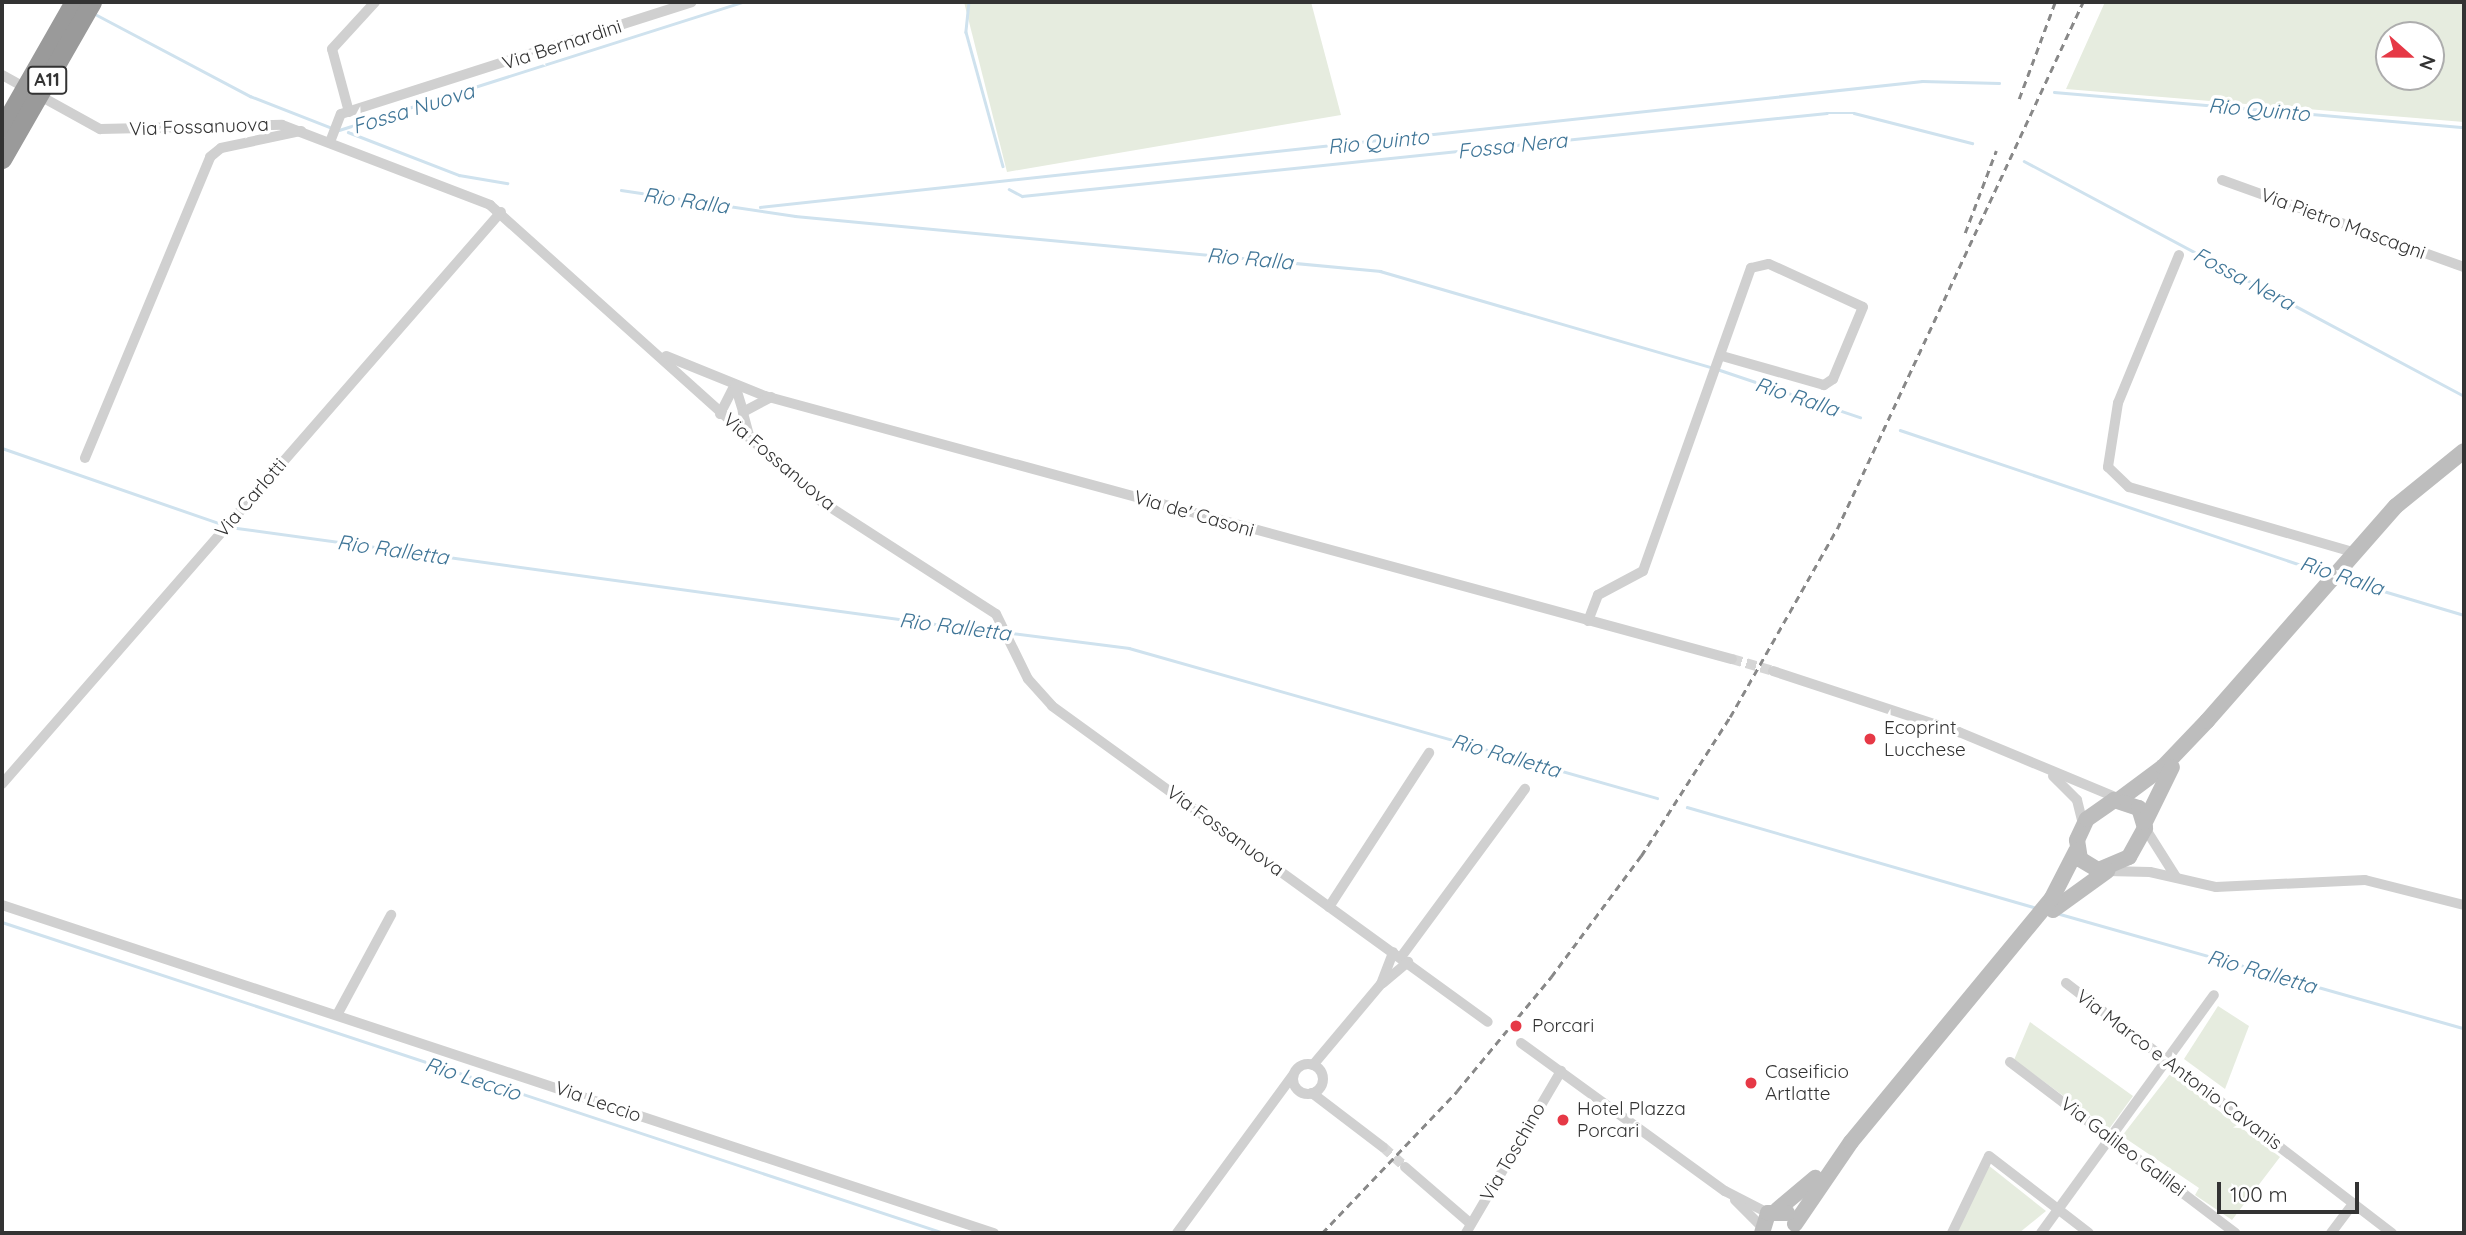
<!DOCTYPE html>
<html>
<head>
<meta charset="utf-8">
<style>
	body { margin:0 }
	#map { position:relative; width:2466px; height:1235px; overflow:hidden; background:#fff; font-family:Quicksand,sans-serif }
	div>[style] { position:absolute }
	.green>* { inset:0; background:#e6ecdf }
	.stream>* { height:2.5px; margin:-1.25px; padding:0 1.25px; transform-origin:1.25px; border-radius:1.25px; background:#cfe2ee }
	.street-tunnel>* { height:10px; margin-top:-5px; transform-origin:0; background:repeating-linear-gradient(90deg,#d6d6d6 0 10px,transparent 0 15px) }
	.street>* { height:10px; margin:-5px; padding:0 5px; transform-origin:5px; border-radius:5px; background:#d0d0d0 }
	.street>.ring { margin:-5px; padding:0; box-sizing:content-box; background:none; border:10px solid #d0d0d0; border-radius:50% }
	.secondary>* { height:16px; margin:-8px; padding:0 8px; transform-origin:8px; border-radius:8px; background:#bdbdbd }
	.highway>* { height:19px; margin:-9.5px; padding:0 9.5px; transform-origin:9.5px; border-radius:9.5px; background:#9a9a9a }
	.rail>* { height:2.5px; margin-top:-1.25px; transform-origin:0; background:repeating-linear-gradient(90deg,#888 0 7px,transparent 0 12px) }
	.dots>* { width:19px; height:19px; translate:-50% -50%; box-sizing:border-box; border:4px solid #fff; border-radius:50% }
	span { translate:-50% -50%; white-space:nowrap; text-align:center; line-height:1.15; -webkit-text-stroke:7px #fff; paint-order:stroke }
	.shield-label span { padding:2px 5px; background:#fff; border:2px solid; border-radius:5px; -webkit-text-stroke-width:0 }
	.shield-label { font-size:18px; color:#333; font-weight:700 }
	.street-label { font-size:19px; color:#333 }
	.poi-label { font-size:19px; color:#333 }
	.left { translate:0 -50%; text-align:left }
	.water-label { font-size:21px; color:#3f7597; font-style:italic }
	.frame { position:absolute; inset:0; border:4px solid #333; pointer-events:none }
	.north { position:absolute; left:2375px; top:21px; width:70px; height:70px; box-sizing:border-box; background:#fff; border:2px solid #adadad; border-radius:50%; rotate:111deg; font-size:19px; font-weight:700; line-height:28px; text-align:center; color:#333 }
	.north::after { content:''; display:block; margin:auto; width:24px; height:32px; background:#e63946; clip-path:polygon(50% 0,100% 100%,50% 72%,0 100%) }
	.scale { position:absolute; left:2217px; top:1182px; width:142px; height:32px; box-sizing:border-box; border:4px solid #333; border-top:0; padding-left:9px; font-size:21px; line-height:24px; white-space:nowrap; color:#333; -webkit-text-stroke:5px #fff; paint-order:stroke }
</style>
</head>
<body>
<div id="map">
	<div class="green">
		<div style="clip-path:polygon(964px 2px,1311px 2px,1341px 115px,1007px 172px)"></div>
		<div style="clip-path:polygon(evenodd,2105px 2px,2464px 2px,2464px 122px,2066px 89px,2105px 2px,2431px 35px,2431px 77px,2389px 77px,2389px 35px,2431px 35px)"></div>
		<div style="clip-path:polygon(2218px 1006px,2249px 1026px,2225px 1089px,2184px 1059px)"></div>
		<div style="clip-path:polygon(2030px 1022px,2133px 1096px,2109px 1129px,2014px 1060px)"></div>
		<div style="clip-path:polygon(2170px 1074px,2280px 1157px,2232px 1220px,2195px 1195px,2199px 1188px,2122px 1136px)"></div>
		<div style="clip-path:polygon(1988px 1165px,2046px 1211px,2019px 1233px,1957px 1233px)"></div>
	</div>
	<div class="stream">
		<div style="left:969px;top:2px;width:30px;rotate:96deg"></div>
		<div style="left:966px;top:32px;width:139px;rotate:74.6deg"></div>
		<div style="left:97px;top:15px;width:173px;rotate:27.9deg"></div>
		<div style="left:250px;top:96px;width:88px;rotate:21.3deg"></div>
		<div style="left:2054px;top:92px;width:411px;rotate:4.9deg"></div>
		<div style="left:339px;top:130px;width:423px;rotate:-17.6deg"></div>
		<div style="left:348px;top:132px;width:119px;rotate:21.2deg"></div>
		<div style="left:459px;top:175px;width:49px;rotate:9.5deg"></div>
		<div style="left:2024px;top:161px;width:499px;rotate:28.1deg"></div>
		<div style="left:1009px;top:189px;width:15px;rotate:28deg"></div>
		<div style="left:1022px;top:196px;width:809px;rotate:-5.89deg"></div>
		<div style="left:1827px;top:113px;width:27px"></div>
		<div style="left:1854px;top:113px;width:122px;rotate:14.3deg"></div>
		<div style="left:621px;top:190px;width:176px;rotate:8.5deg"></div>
		<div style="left:795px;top:216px;width:588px;rotate:5.37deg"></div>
		<div style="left:1380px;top:271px;width:344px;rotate:16.2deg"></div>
		<div style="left:760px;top:207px;width:1169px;rotate:-6.19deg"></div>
		<div style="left:1922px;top:81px;width:77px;rotate:1.5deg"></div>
		<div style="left:1717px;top:369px;width:151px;rotate:18.6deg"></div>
		<div style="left:1900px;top:430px;width:451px;rotate:18.6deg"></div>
		<div style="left:2px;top:448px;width:230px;rotate:19.1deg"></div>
		<div style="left:237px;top:528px;width:771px;rotate:7.83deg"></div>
		<div style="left:2340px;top:578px;width:129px;rotate:16.6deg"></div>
		<div style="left:1011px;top:633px;width:119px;rotate:7.2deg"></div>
		<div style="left:1129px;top:648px;width:549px;rotate:15.86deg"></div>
		<div style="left:1687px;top:807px;width:363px;rotate:16.1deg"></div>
		<div style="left:2060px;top:914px;width:420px;rotate:15.8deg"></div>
		<div style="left:2px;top:922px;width:992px;rotate:18.27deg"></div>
	</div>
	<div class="street-tunnel">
		<div style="left:1732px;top:659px;width:43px;rotate:16.3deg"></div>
		<div style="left:1383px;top:1147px;width:30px;rotate:42deg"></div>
	</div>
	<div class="street">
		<div style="left:2px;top:75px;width:112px;rotate:28.9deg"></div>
		<div style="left:100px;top:129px;width:182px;rotate:-1.3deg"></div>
		<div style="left:282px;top:125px;width:223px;rotate:21deg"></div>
		<div style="left:490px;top:205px;width:438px;rotate:41.9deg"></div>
		<div style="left:816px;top:498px;width:214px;rotate:32.8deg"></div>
		<div style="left:996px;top:614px;width:72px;rotate:63.8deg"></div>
		<div style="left:1028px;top:679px;width:36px;rotate:48deg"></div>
		<div style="left:1052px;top:706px;width:538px;rotate:35.93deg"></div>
		<div style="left:349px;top:112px;width:65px;rotate:-105.1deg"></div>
		<div style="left:332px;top:49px;width:64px;rotate:-47.5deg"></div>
		<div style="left:330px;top:142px;width:30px;rotate:-69deg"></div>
		<div style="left:341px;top:114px;width:368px;rotate:-17.7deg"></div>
		<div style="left:2222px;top:180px;width:257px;rotate:19.8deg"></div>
		<div style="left:2179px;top:255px;width:160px;rotate:112.4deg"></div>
		<div style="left:2118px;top:403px;width:65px;rotate:98.9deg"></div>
		<div style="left:2108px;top:467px;width:29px;rotate:44deg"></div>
		<div style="left:2129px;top:487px;width:233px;rotate:16.2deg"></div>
		<div style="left:666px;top:356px;width:107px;rotate:22deg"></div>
		<div style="left:765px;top:396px;width:1002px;rotate:15.22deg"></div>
		<div style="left:720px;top:414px;width:33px;rotate:-63deg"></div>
		<div style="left:735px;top:385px;width:28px;rotate:73deg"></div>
		<div style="left:750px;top:439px;width:28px;rotate:-105deg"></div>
		<div style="left:743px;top:412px;width:32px;rotate:-28deg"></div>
		<div style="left:85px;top:458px;width:326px;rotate:-67.4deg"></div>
		<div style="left:210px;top:157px;width:14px;rotate:-39deg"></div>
		<div style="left:221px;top:148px;width:82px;rotate:-12deg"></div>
		<div style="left:1588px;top:621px;width:28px;rotate:-69deg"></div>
		<div style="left:1598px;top:595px;width:51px;rotate:-28.1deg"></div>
		<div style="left:1643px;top:571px;width:322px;rotate:-70.4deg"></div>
		<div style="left:1751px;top:268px;width:18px;rotate:-13deg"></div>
		<div style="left:1769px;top:264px;width:103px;rotate:24.6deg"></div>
		<div style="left:1863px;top:307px;width:78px;rotate:112.6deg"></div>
		<div style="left:1833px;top:379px;width:11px;rotate:146deg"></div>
		<div style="left:1824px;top:385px;width:106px;rotate:-164.1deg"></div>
		<div style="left:1773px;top:671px;width:196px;rotate:18.2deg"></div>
		<div style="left:1959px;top:732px;width:174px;rotate:22.6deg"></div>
		<div style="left:2053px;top:776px;width:34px;rotate:45deg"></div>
		<div style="left:2077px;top:800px;width:25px;rotate:76deg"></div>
		<div style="left:2px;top:784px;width:759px;rotate:-48.9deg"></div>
		<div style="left:2145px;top:828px;width:58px;rotate:57.7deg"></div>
		<div style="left:2107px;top:871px;width:43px;rotate:1.3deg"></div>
		<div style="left:2150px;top:872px;width:68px;rotate:12.8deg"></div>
		<div style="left:2216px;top:887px;width:149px;rotate:-2.7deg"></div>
		<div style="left:2365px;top:880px;width:102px;rotate:14.2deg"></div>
		<div style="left:2px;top:905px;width:1045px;rotate:18.3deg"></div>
		<div style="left:1329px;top:907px;width:184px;rotate:-57deg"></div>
		<div style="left:1401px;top:957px;width:209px;rotate:-53.6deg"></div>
		<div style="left:1383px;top:983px;width:33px;rotate:-40deg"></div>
		<div style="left:2066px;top:983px;width:411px;rotate:37.5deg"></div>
		<div style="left:337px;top:1015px;width:114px;rotate:-61.6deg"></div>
		<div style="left:1521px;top:1043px;width:252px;rotate:36deg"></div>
		<div style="left:1725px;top:1191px;width:48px;rotate:27.1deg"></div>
		<div style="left:2010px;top:1062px;width:283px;rotate:37.2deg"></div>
		<div class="ring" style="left:1293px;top:1064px;width:20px;height:20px"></div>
		<div style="left:1313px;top:1065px;width:106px;rotate:-50deg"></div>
		<div style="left:1381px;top:984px;width:34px;rotate:-69deg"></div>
		<div style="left:1312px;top:1093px;width:89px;rotate:37.3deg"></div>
		<div style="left:1405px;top:1167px;width:87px;rotate:40.8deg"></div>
		<div style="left:1735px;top:1200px;width:37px;rotate:45deg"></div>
		<div style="left:1177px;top:1233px;width:196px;rotate:-53.7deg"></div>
		<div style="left:1466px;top:1233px;width:188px;rotate:-59.6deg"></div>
		<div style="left:1952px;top:1233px;width:85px;rotate:-64.3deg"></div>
		<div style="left:1989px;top:1156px;width:126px;rotate:37.6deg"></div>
		<div style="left:2041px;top:1233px;width:294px;rotate:-54deg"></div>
		<div style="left:2331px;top:1233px;width:36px;rotate:-53deg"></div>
	</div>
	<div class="secondary">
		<div style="left:2120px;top:799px;width:54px;rotate:-36.7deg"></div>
		<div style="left:2163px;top:767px;width:64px;rotate:-46.3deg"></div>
		<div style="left:2207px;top:721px;width:286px;rotate:-48.7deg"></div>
		<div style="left:2396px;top:506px;width:87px;rotate:-39deg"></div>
		<div style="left:2114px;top:800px;width:26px;rotate:18deg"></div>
		<div style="left:2139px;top:808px;width:21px;rotate:73deg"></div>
		<div style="left:2145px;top:828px;width:33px;rotate:119deg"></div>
		<div style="left:2129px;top:857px;width:34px;rotate:157deg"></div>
		<div style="left:2098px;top:870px;width:21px;rotate:-149deg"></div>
		<div style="left:2080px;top:859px;width:19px;rotate:-99deg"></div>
		<div style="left:2077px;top:840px;width:23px;rotate:-65deg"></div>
		<div style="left:2087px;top:819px;width:33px;rotate:-35deg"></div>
		<div style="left:2145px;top:822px;width:61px;rotate:-63.9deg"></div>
		<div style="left:2053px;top:910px;width:67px;rotate:-35.8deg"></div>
		<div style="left:1777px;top:1210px;width:50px;rotate:-40.1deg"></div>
		<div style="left:1795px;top:1224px;width:99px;rotate:-55.7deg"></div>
		<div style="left:1851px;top:1142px;width:316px;rotate:-50.5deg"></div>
		<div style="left:2052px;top:898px;width:53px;rotate:-62.9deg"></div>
		<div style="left:1762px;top:1233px;width:21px;rotate:-73deg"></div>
		<div style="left:1768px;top:1213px;width:19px"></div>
	</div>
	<div class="highway">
		<div style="left:2px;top:128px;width:145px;rotate:-60.3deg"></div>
		<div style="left:2px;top:159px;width:181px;rotate:-60.2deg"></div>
	</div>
	<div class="rail">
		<div style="left:2019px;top:99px;width:103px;rotate:-69.6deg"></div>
		<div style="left:1965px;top:233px;width:88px;rotate:-69.3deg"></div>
		<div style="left:1322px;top:1233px;width:196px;rotate:-46.4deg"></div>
		<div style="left:1457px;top:1091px;width:148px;rotate:-50.5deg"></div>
		<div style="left:1551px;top:977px;width:151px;rotate:-53.4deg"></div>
		<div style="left:1641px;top:856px;width:165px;rotate:-57.4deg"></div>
		<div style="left:1730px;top:717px;width:216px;rotate:-60.4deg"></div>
		<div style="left:1837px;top:529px;width:582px;rotate:-64.98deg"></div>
	</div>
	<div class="dots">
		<div style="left:1870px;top:739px;background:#e63946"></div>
		<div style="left:1516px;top:1026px;background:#e63946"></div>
		<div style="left:1751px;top:1083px;background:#e63946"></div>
		<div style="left:1563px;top:1120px;background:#e63946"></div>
	</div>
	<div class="shield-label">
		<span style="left:47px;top:80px">A11</span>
	</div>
	<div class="street-label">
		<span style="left:562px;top:45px;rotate:-18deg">Via Bernardini</span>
		<span style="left:199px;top:127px;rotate:-2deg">Via Fossanuova</span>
		<span style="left:2343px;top:224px;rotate:20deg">Via Pietro Mascagni</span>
		<span style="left:779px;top:462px;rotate:40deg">Via Fossanuova</span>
		<span style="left:251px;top:498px;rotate:-49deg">Via Carlotti</span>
		<span style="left:1194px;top:514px;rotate:16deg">Via de' Casoni</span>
		<span style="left:1225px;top:831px;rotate:36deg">Via Fossanuova</span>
		<span style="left:2179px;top:1070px;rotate:37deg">Via Marco e Antonio Cavanis</span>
		<span style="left:598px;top:1102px;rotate:19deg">Via Leccio</span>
		<span style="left:2123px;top:1147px;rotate:37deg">Via Galileo Galilei</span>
		<span style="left:1513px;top:1152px;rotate:-60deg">Via Toschino</span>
	</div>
	<div class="poi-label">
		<span class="left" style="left:1884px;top:739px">Ecoprint<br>Lucchese</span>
		<span class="left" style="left:1532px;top:1026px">Porcari</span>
		<span class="left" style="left:1765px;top:1083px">Caseificio<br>Artlatte</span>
		<span class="left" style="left:1577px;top:1120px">Hotel Plazza<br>Porcari</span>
	</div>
	<div class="water-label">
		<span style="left:413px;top:108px;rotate:-17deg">Fossa Nuova</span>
		<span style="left:2259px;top:109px;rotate:5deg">Rio Quinto</span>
		<span style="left:1378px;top:141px;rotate:-6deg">Rio Quinto</span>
		<span style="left:1512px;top:145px;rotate:-6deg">Fossa Nera</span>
		<span style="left:686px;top:200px;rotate:8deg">Rio Ralla</span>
		<span style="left:1250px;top:258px;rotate:5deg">Rio Ralla</span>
		<span style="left:2244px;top:278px;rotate:28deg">Fossa Nera</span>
		<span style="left:1797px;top:396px;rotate:18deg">Rio Ralla</span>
		<span style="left:393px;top:549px;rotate:8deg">Rio Ralletta</span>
		<span style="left:2342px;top:575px;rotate:18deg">Rio Ralla</span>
		<span style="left:955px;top:626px;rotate:7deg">Rio Ralletta</span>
		<span style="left:1506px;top:755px;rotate:16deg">Rio Ralletta</span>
		<span style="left:2262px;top:971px;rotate:16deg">Rio Ralletta</span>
		<span style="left:473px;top:1078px;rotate:18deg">Rio Leccio</span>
	</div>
	<div class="frame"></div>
	<div class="north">N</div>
	<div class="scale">100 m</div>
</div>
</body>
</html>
